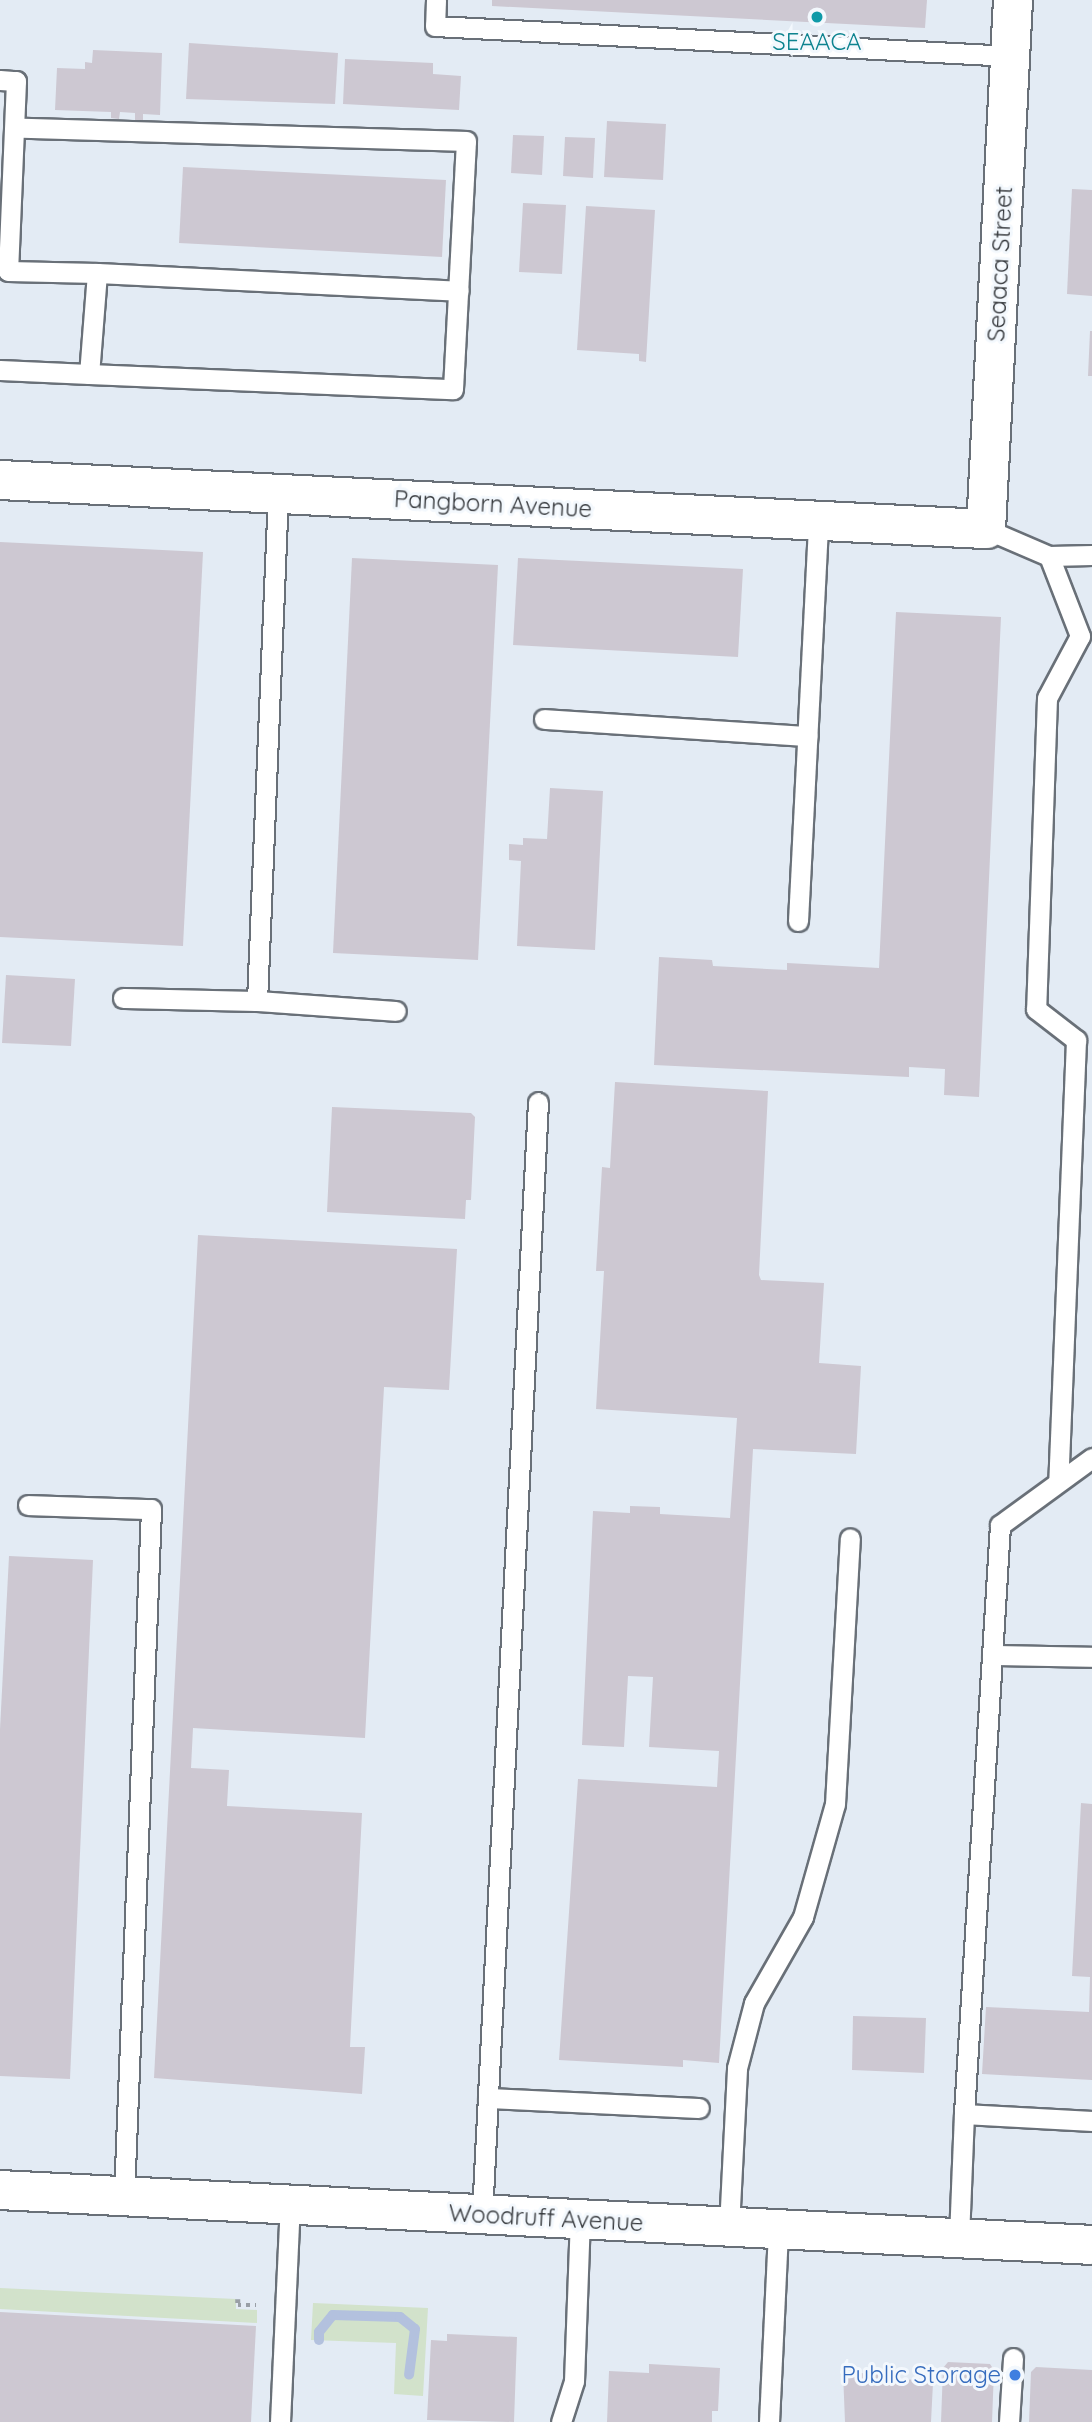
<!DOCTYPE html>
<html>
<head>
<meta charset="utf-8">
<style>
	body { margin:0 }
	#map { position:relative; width:1092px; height:2422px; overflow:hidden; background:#e3ebf4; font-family:Quicksand,sans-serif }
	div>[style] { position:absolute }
	.green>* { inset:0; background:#d2e2cb }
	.stream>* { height:10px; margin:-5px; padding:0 5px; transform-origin:5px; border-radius:5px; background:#b3c1de }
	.building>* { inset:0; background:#cdc8d2 }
	.path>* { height:4.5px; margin-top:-2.25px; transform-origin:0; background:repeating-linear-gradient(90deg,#999fa6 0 3.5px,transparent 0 8.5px) }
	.roads { filter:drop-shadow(2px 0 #697078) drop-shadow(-2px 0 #697078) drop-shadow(0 2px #697078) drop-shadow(0 -2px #697078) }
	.service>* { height:19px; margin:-9.5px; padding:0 9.5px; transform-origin:9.5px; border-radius:9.5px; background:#fff }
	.minor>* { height:38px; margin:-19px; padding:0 19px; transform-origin:19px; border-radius:19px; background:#fff }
	.secondary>* { height:38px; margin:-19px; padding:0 19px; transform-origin:19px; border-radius:19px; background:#fff }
	.dots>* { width:19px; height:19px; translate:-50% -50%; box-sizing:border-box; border:4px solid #f3f8fd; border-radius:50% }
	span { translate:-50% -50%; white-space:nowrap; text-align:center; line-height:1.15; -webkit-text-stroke:6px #f3f8fd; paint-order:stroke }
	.culture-label { font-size:24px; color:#0d838f }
	.street-label { font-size:24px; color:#373a3e }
	.shop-label { font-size:24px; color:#366cbe }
	.right { translate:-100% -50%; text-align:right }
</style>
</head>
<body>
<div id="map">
	<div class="green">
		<div style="clip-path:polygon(0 2288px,236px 2299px,236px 2309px,257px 2310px,257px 2323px,0 2309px)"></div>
		<div style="clip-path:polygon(313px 2303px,428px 2308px,423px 2396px,394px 2394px,396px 2343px,311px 2340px)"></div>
	</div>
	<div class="stream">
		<div style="left:319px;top:2340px;width:8px;rotate:-90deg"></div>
		<div style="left:319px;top:2332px;width:22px;rotate:-51deg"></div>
		<div style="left:333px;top:2315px;width:67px;rotate:1.7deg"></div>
		<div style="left:400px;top:2317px;width:19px;rotate:39deg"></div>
		<div style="left:415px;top:2329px;width:46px;rotate:97.4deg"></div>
	</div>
	<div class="building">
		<div style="clip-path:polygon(492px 0,927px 0,925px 28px,492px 6px)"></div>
		<div style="clip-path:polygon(189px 43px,338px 53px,335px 104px,186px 99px)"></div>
		<div style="clip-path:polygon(93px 50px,162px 53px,160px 115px,143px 114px,143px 121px,135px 120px,135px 113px,120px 112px,119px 119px,111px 118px,111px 112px,55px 110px,57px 68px,85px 69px,85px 62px,92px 63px)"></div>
		<div style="clip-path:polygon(345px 59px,433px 63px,433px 74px,461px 76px,459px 110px,343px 104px)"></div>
		<div style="clip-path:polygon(607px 121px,666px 124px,663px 180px,604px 177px)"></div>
		<div style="clip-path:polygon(513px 135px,544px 136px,542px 175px,511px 173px)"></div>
		<div style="clip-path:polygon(565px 137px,595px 138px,593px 178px,563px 176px)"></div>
		<div style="clip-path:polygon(183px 167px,446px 180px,442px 257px,179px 243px)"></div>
		<div style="clip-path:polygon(1072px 189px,1092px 190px,1092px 296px,1067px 294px)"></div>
		<div style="clip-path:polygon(523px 203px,566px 205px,562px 274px,519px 272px)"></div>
		<div style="clip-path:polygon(586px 206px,655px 210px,646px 362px,639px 361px,639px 354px,577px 350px)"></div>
		<div style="clip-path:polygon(1090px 331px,1092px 331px,1092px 376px,1088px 376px)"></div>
		<div style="clip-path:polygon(0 542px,203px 552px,183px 946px,0 937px)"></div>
		<div style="clip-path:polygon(352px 558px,498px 565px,478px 960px,333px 953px)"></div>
		<div style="clip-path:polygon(518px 558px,743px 569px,738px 657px,513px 645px)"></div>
		<div style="clip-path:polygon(896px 612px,1001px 617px,979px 1097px,944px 1095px,945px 1069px,909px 1067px,909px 1077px,654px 1065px,659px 957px,712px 960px,713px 966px,787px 970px,787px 963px,879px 968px)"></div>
		<div style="clip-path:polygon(550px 788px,603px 791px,595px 950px,517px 946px,521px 861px,509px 860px,509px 844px,523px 845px,523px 838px,547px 839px)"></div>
		<div style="clip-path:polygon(6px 975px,75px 979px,71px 1046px,2px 1043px)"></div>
		<div style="clip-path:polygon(615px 1082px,768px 1091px,759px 1275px,761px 1280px,824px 1283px,819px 1363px,861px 1366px,856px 1454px,753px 1449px,719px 2063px,683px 2060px,683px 2067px,559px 2060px,578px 1779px,717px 1787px,719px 1751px,649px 1747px,653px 1677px,628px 1676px,624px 1747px,582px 1745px,593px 1511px,630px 1513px,630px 1506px,660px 1507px,660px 1514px,730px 1518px,737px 1418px,596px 1409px,604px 1271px,596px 1271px,602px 1167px,610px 1168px)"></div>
		<div style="clip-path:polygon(332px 1107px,471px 1113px,475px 1117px,471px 1200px,466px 1200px,465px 1219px,327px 1212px)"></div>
		<div style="clip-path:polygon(198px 1235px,457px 1249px,449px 1390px,384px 1387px,365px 1738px,193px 1728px,191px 1768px,229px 1770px,227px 1806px,362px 1813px,350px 2047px,365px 2047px,362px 2094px,154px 2078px)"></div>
		<div style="clip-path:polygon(9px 1556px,93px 1560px,70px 2079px,0 2076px,0 1729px)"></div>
		<div style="clip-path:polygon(1081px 1803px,1092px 1804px,1092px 2080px,982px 2074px,986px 2007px,1089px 2012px,1090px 1977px,1072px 1976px)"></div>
		<div style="clip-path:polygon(853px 2016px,926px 2018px,924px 2073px,852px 2070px)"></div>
		<div style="clip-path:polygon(0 2312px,256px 2326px,251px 2422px,0 2422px)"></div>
		<div style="clip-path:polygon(447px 2334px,517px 2337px,514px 2422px,427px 2420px,431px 2340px,447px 2341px)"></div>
		<div style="clip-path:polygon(948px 2362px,990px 2364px,994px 2370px,992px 2422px,941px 2422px,943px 2368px)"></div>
		<div style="clip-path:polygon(649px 2364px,720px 2368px,718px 2411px,712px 2411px,712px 2422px,607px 2422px,609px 2371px,649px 2373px)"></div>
		<div style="clip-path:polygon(1036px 2367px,1092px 2370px,1092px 2422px,1029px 2422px,1031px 2372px)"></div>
		<div style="clip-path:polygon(843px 2372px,894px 2375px,894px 2381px,928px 2378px,933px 2383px,931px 2422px,845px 2422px)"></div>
	</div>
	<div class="path">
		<div style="left:238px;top:2299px;width:6px;rotate:90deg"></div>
		<div style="left:238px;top:2305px;width:18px"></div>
	</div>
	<div class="roads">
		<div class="service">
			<div style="left:436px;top:0;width:26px;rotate:92deg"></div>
			<div style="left:435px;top:26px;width:577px;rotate:2.98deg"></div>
			<div style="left:0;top:80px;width:16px;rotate:4deg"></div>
			<div style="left:16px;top:81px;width:190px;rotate:92.4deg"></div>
			<div style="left:8px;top:271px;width:89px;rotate:1.3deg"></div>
			<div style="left:97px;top:273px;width:101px;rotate:94.5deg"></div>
			<div style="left:89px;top:374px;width:364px;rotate:2.4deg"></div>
			<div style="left:453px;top:389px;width:248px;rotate:-87deg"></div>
			<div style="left:466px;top:141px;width:451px;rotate:-178.3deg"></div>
			<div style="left:97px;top:273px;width:362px;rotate:2.8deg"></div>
			<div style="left:0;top:370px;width:89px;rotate:2.6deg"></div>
			<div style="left:986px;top:529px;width:69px;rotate:23.2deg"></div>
			<div style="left:1049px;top:556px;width:86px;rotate:68.8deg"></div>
			<div style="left:1080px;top:636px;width:70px;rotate:118deg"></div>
			<div style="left:1047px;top:698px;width:311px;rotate:92deg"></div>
			<div style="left:1036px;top:1009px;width:51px;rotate:37.8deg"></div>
			<div style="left:1076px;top:1040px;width:442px;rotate:92.3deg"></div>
			<div style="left:1049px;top:556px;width:43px;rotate:-1.3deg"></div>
			<div style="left:544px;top:719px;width:264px;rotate:3.7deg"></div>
			<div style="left:798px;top:921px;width:401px;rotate:-87.1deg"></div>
			<div style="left:123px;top:998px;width:134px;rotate:1.3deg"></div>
			<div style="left:257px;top:1001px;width:507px;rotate:-87.63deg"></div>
			<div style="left:257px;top:1001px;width:139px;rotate:4.1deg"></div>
			<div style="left:1092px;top:1458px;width:114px;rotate:143.9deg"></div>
			<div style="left:1000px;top:1525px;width:590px;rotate:93.5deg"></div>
			<div style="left:964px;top:2114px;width:128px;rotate:3.1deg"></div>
			<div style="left:28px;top:1505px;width:123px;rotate:1.9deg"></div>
			<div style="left:151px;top:1509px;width:688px;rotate:92.25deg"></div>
			<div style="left:992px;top:1655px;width:100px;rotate:1.1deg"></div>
			<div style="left:488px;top:2098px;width:211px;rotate:2.7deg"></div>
			<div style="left:482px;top:2215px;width:1114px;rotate:-87.12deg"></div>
			<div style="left:729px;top:2227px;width:159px;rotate:-87.1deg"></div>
			<div style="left:737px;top:2068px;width:67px;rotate:-75.3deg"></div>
			<div style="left:754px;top:2003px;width:99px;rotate:-60.3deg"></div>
			<div style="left:803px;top:1917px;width:117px;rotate:-74.2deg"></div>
			<div style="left:835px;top:1804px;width:266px;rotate:-86.8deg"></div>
			<div style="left:959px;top:2238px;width:124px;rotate:-87.7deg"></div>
			<div style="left:280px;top:2422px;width:217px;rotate:-87.4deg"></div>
			<div style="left:561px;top:2422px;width:43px;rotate:-72.4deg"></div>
			<div style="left:574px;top:2381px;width:162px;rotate:-87.9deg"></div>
			<div style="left:769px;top:2422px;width:192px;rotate:-87.3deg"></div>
			<div style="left:1009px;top:2422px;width:64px;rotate:-86.4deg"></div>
		</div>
		<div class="minor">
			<div style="left:0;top:480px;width:987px;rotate:2.85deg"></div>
			<div style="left:986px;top:529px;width:530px;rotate:-87.08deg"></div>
		</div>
		<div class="secondary">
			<div style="left:0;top:2190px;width:1093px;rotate:2.88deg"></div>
		</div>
	</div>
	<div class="dots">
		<div style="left:817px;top:17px;background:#0f9aa8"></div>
		<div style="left:1015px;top:2375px;background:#3f7fe0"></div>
	</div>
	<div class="culture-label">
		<span style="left:817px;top:42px">SEAACA</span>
	</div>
	<div class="street-label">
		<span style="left:1000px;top:264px;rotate:-87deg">Seaaca Street</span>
		<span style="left:493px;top:504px;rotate:3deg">Pangborn Avenue</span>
		<span style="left:546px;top:2218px;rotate:3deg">Woodruff Avenue</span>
	</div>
	<div class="shop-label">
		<span class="right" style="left:1001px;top:2375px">Public Storage</span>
	</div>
</div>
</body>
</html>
